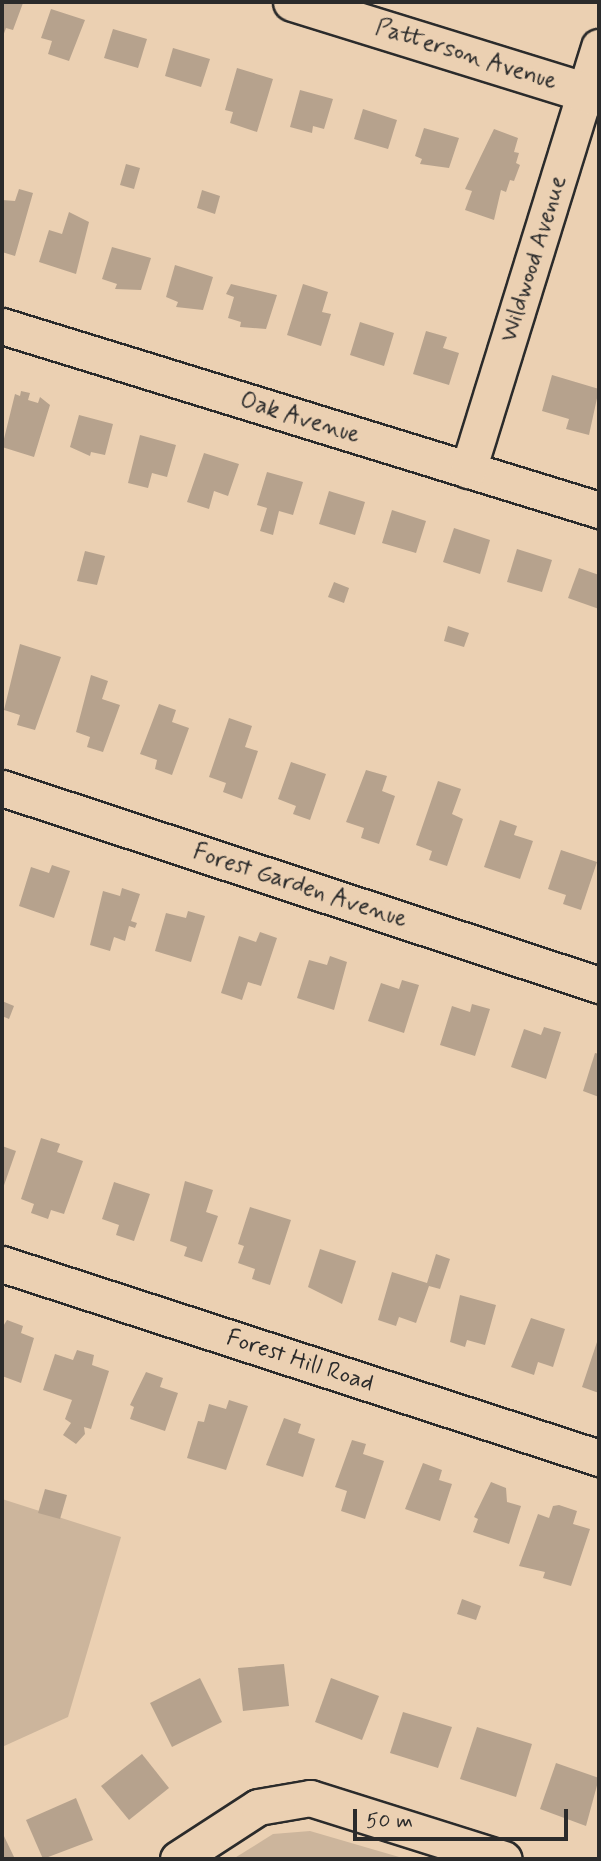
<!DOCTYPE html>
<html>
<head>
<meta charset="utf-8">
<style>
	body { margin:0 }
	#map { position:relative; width:601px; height:1861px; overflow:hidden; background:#ebd0b2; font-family:Mynerve,sans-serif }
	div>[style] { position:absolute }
	.green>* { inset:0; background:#ccb59c }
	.building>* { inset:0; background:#b6a28d }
	.roads { filter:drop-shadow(2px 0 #2b2b2b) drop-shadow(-2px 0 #2b2b2b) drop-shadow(0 2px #2b2b2b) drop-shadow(0 -2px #2b2b2b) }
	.minor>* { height:35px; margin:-17.5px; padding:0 17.5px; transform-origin:17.5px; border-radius:17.5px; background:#ebd0b2 }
	.major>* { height:38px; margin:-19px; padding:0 19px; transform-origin:19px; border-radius:19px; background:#ebd0b2 }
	span { translate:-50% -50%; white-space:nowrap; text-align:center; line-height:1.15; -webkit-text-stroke:5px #ebd0b2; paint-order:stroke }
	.street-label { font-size:24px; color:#2b2b2b }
	.frame { position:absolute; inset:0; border:4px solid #2b2b2b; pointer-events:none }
	.scale { position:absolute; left:353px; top:1809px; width:215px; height:32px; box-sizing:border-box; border:4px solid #2b2b2b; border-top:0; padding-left:9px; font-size:21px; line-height:24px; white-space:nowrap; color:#2b2b2b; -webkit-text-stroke:5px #ebd0b2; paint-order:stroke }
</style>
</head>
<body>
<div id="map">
	<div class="green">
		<div style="clip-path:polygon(2px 1499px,121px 1537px,68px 1717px,2px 1747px)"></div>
		<div style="clip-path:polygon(310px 1831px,406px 1859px,233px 1859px,273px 1834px)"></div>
	</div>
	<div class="building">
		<div style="clip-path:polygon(2px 2px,23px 3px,13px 30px,6px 28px,2px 39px)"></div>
		<div style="clip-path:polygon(51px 9px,85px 20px,69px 61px,48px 54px,52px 41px,41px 38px)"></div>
		<div style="clip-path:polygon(113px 29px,147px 39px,138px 68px,104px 58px)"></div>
		<div style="clip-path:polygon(173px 48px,210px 59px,201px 87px,165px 76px)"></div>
		<div style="clip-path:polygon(237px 68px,273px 79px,257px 132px,230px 123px,233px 112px,225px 110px)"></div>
		<div style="clip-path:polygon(300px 90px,333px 99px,324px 129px,313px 126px,312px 133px,290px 127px)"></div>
		<div style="clip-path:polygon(363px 109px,397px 120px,388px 149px,354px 139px)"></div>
		<div style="clip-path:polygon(424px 128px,459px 138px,449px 168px,420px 164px,422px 159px,415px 156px)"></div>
		<div style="clip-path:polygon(494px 129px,518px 138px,514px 152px,519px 153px,516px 163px,520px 165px,514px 181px,510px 180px,506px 192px,501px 190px,494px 220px,465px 210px,472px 191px,465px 189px)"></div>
		<div style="clip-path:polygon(126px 164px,140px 168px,134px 189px,120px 185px)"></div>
		<div style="clip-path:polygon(19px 189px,33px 193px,15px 256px,2px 252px,2px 200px,15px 201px)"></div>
		<div style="clip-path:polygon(202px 190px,220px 196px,215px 214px,197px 208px)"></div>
		<div style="clip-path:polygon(69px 212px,89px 222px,76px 274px,39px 262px,49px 230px,62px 234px)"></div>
		<div style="clip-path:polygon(112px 247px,151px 258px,141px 290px,115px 289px,117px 284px,102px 279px)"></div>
		<div style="clip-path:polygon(175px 265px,213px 277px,203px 310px,176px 307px,178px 302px,166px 297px)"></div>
		<div style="clip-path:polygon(231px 284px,277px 295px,266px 329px,240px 327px,241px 322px,228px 318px,234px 297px,226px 294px)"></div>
		<div style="clip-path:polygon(303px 284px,328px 292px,322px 312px,331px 314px,321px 346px,287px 335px)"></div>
		<div style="clip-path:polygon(360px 322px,394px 333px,384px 366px,350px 355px)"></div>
		<div style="clip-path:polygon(426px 331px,447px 337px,443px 348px,459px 353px,449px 385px,413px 374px)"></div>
		<div style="clip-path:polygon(552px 375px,599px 389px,589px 435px,566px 429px,569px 419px,542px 411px)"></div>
		<div style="clip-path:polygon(21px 391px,30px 393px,28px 400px,38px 403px,40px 397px,50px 405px,34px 457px,2px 447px,15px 394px,20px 396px)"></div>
		<div style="clip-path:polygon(79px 415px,113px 424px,105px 455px,91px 452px,90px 456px,70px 447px)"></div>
		<div style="clip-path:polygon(140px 435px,176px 445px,167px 477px,152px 473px,148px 488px,128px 483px)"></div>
		<div style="clip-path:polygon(204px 453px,239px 464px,228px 496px,214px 491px,209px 509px,187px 502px)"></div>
		<div style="clip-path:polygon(267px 472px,303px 482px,293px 515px,279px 511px,273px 535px,260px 531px,267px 508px,257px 505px)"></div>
		<div style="clip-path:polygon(329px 491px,365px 502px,355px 535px,319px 524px)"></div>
		<div style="clip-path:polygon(392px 510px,426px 521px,416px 553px,382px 543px)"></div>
		<div style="clip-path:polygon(454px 528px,490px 540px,480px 574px,443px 562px)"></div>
		<div style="clip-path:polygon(517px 549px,552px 560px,542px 592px,507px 582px)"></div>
		<div style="clip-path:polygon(85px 551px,105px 556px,97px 585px,77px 581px)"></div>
		<div style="clip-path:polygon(579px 568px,599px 575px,599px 609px,568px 598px)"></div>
		<div style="clip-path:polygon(334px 582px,349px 588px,344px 603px,328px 597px)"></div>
		<div style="clip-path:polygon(448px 626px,469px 633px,464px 647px,444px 641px)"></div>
		<div style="clip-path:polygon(20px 644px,61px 657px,35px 730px,17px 725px,20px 715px,4px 710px)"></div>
		<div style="clip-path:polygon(91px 675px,108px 681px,102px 699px,120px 705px,103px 752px,87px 747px,90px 737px,76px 732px)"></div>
		<div style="clip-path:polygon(159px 704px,176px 710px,172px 722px,189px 728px,172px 775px,155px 769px,157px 760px,140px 754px)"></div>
		<div style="clip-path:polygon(229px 718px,252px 726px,245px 747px,258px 751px,242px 799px,223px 792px,226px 783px,209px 777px)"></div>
		<div style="clip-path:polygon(291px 762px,326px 774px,310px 820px,293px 814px,296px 806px,278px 799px)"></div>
		<div style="clip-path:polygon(366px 770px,387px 776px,382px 791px,395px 796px,379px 844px,361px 838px,364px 828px,346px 822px)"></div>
		<div style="clip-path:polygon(438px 781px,461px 789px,452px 814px,463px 819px,447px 866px,429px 860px,432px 851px,416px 845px)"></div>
		<div style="clip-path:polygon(500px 820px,517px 826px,514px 835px,533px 841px,520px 879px,484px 867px)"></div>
		<div style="clip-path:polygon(561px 850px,597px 862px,581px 910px,563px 904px,566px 895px,548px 889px)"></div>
		<div style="clip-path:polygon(52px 865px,70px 871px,54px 918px,19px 906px,31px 867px,49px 873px)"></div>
		<div style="clip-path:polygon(122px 888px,140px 894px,131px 921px,137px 923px,135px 928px,129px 926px,125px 941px,114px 937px,110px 951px,90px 945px,103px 891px,120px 896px)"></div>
		<div style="clip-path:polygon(188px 911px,205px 916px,191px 962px,155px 951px,166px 913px,186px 918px)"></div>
		<div style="clip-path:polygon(260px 932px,277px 938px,261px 986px,248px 982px,242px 1000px,221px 993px,239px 936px,256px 942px)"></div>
		<div style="clip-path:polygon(330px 956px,347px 962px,334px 1010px,297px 998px,309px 960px,327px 965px)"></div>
		<div style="clip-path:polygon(402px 980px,419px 985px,404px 1033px,368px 1021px,381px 983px,399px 989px)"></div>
		<div style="clip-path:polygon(2px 1001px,14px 1006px,9px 1019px,2px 1016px)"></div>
		<div style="clip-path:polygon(472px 1004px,490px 1009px,475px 1056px,440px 1045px,452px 1006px,470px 1012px)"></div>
		<div style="clip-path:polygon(544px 1027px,561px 1032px,546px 1079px,511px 1067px,524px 1029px,541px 1035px)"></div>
		<div style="clip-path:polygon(595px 1053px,599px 1054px,599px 1097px,583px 1091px)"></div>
		<div style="clip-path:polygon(41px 1138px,60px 1144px,57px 1152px,83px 1161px,64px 1214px,51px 1210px,48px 1219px,31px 1213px,34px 1204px,21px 1199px)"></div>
		<div style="clip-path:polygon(2px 1146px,16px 1151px,2px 1191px)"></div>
		<div style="clip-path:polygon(185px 1181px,213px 1190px,206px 1212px,218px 1216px,202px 1262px,184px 1256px,187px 1247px,170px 1241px)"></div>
		<div style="clip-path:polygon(114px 1182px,150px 1194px,134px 1241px,116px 1235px,119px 1225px,102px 1219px)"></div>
		<div style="clip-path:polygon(250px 1207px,291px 1220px,270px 1285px,252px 1279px,255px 1269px,238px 1263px,244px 1246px,238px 1244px)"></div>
		<div style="clip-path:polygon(320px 1249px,356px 1261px,342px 1304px,308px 1287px)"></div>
		<div style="clip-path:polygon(436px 1254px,450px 1259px,440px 1289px,429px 1286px,416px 1323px,399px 1317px,396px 1326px,378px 1320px,392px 1272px,427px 1283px)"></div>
		<div style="clip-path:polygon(460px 1295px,496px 1305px,485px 1345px,467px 1340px,465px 1347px,450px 1342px)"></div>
		<div style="clip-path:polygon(531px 1318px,565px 1329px,553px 1367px,538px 1362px,534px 1375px,511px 1367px)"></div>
		<div style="clip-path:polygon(7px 1320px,23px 1326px,21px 1333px,34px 1338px,21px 1383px,2px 1376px,2px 1328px)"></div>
		<div style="clip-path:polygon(599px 1336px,599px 1393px,582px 1387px)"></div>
		<div style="clip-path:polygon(77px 1350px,94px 1355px,92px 1365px,109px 1371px,91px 1429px,84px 1427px,85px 1434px,76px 1444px,63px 1435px,71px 1423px,65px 1419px,72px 1400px,43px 1390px,55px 1354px,73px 1360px)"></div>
		<div style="clip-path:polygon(146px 1372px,163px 1378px,160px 1387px,178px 1393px,165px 1431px,130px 1419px,134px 1407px,130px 1405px)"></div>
		<div style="clip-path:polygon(229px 1400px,248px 1406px,226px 1470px,187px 1458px,198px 1421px,204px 1422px,209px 1404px,226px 1409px)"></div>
		<div style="clip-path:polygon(284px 1418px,301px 1424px,298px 1433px,315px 1439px,303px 1477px,266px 1465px)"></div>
		<div style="clip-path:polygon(352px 1440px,366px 1444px,363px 1454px,384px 1461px,365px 1519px,341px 1511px,347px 1491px,335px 1487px)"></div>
		<div style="clip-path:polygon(423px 1463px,442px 1470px,439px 1480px,452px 1484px,440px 1521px,405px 1509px)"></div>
		<div style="clip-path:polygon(491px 1482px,506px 1488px,507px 1502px,521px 1506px,509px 1544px,473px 1532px,478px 1519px,474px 1517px)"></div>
		<div style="clip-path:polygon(45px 1489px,67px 1495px,60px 1519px,38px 1513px)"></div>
		<div style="clip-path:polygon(559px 1505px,577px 1511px,573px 1524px,590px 1529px,571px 1586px,543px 1578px,545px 1572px,519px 1566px,538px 1514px,549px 1518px,553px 1506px)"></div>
		<div style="clip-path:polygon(462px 1599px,481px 1606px,476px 1620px,457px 1614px)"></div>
		<div style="clip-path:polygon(284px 1664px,289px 1706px,243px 1711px,238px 1668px)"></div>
		<div style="clip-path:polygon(200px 1678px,222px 1722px,172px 1747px,150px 1703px)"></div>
		<div style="clip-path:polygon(331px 1678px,379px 1696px,362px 1740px,315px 1722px)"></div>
		<div style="clip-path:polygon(403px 1712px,452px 1727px,438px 1768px,390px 1753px)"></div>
		<div style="clip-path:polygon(477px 1727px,532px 1744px,516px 1797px,460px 1779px)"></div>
		<div style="clip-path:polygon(142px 1754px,169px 1788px,129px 1820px,101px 1786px)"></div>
		<div style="clip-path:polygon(556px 1763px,599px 1778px,586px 1826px,540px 1809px)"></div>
		<div style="clip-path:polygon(76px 1798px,93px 1840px,43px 1859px,26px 1820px)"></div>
		<div style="clip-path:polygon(2px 1832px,15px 1859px,2px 1859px)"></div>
	</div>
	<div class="roads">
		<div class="minor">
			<div style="left:2px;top:326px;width:625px;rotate:17.13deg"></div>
			<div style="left:468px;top:470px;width:443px;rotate:-72.8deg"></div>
			<div style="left:2px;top:788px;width:629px;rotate:18.26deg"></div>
			<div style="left:2px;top:1264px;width:628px;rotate:18deg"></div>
			<div style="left:178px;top:1859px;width:95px;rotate:-33deg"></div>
			<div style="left:258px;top:1807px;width:53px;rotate:-9.8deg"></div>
			<div style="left:310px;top:1798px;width:203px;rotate:17.5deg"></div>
		</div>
		<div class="major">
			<div style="left:293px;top:2px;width:320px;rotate:17.2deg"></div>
		</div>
	</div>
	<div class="street-label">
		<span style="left:466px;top:55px;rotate:17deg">Patterson Avenue</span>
		<span style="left:534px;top:259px;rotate:-73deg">Wildwood Avenue</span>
		<span style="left:300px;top:418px;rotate:17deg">Oak Avenue</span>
		<span style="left:300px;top:886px;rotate:18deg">Forest Garden Avenue</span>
		<span style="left:300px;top:1361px;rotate:18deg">Forest Hill Road</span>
	</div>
	<div class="frame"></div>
	<div class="scale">50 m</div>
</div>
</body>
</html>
